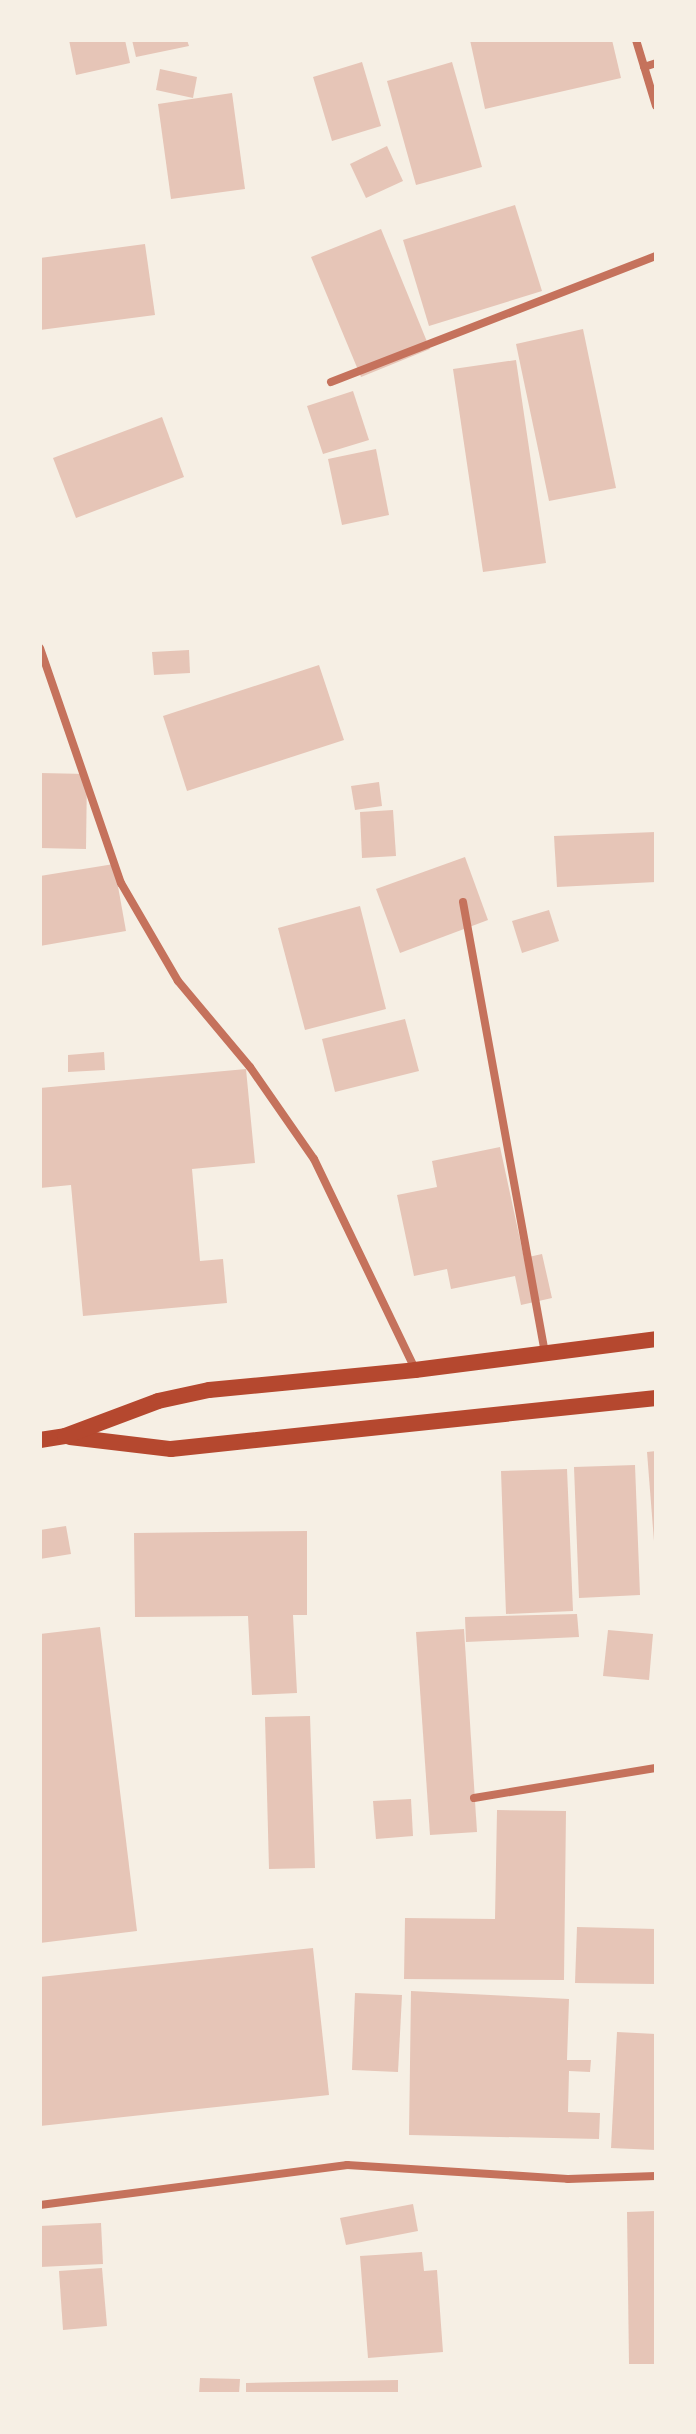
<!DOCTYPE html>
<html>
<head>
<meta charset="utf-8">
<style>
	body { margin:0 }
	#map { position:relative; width:696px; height:2434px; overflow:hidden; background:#f6efe4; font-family:"IBM Plex Sans",sans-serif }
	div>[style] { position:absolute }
	.building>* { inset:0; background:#e6c5b7 }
	.minor>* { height:8px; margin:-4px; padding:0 4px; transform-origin:4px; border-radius:4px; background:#c5725c }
	.secondary>* { height:16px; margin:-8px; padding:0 8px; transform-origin:8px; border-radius:8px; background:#b5482f }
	span { translate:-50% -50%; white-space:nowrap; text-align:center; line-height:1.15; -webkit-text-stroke:7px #f6efe4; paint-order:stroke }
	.frame { position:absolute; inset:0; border:42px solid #f6efe4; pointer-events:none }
</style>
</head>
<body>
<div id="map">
	<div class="building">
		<div style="clip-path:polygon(69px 40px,125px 40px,130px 63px,76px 75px)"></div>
		<div style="clip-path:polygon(132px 40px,187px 40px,189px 46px,136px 57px)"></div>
		<div style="clip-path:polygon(470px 40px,612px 40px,621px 78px,485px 109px)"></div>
		<div style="clip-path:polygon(362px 62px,381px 126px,332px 141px,313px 77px)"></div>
		<div style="clip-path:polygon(452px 62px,482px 167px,416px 185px,387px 81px)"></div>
		<div style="clip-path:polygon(160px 69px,197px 77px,193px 98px,156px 90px)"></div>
		<div style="clip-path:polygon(232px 93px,245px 189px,171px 199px,158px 104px)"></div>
		<div style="clip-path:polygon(387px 146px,403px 181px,366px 198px,350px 164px)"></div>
		<div style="clip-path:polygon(515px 205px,542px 291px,429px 326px,403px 240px)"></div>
		<div style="clip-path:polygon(381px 229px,430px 349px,361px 377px,311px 257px)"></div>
		<div style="clip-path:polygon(145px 244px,155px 315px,40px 330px,40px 258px)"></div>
		<div style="clip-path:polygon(583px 329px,616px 488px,549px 501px,516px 344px)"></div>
		<div style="clip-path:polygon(516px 360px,546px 563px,483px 572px,453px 369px)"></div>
		<div style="clip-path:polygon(353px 391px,369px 440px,323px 454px,307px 406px)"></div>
		<div style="clip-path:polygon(162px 417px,184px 477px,76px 518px,53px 458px)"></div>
		<div style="clip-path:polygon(376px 449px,389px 515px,342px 525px,328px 459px)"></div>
		<div style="clip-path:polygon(189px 650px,190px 673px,154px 675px,152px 652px)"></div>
		<div style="clip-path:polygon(319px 665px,344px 740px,187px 791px,163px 716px)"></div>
		<div style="clip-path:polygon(40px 773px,87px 774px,86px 849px,40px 848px)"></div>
		<div style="clip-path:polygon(379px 782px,382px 806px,355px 810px,351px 786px)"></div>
		<div style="clip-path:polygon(393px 810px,396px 856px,362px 858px,360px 812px)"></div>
		<div style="clip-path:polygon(656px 832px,656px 882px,557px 887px,554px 836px)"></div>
		<div style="clip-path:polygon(465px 857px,488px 920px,400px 953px,376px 889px)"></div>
		<div style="clip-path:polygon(114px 864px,126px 931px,40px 946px,40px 876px)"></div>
		<div style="clip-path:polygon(360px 906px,386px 1009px,305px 1030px,278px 928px)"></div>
		<div style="clip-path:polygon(549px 910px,559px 941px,522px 953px,512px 921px)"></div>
		<div style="clip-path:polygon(405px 1019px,419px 1071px,335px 1092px,322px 1039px)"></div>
		<div style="clip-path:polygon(104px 1052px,105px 1070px,68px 1072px,68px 1055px)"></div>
		<div style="clip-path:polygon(246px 1069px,255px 1163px,192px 1169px,200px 1261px,223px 1259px,227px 1303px,83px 1316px,71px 1185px,40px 1188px,40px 1088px)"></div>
		<div style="clip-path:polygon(500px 1147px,524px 1258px,542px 1254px,552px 1298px,521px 1305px,515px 1276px,451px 1289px,447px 1269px,414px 1276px,397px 1195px,437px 1187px,432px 1161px)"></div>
		<div style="clip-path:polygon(656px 1451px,656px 1541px,654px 1541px,647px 1452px)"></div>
		<div style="clip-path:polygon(635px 1465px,640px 1595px,579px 1598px,574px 1467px)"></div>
		<div style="clip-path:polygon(567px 1469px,573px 1611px,506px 1614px,501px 1471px)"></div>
		<div style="clip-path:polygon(66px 1526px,71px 1554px,40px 1559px,40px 1530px)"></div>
		<div style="clip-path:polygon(307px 1531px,307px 1615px,293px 1615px,297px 1693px,252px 1695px,248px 1616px,135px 1617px,134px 1533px)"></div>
		<div style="clip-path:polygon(577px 1614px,579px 1637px,466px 1642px,465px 1617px)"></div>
		<div style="clip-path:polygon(100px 1627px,137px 1931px,40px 1943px,40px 1634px)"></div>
		<div style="clip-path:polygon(464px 1629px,477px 1832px,430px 1835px,416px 1632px)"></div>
		<div style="clip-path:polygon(608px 1630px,653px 1634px,649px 1680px,603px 1676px)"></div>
		<div style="clip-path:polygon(310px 1716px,315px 1868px,269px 1869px,265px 1717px)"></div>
		<div style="clip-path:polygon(411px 1799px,413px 1836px,376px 1839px,373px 1801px)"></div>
		<div style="clip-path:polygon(497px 1810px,566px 1811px,564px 1980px,404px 1979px,405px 1918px,495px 1919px)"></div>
		<div style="clip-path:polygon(577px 1927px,656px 1929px,656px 1984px,575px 1983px)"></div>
		<div style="clip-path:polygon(313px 1948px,329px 2095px,40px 2126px,40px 1977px)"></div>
		<div style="clip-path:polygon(411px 1991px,569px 1999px,567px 2060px,591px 2060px,590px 2072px,569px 2071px,568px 2112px,600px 2113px,599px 2139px,409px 2135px)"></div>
		<div style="clip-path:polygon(355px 1993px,402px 1995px,398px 2072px,352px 2070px)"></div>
		<div style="clip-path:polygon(617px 2032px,656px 2034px,656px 2150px,611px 2148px)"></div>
		<div style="clip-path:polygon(413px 2204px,418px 2231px,346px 2245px,340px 2218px)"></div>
		<div style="clip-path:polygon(656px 2211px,656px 2364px,629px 2364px,627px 2212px)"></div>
		<div style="clip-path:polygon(101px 2223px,103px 2264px,40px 2267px,40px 2226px)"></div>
		<div style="clip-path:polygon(422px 2252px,424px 2271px,437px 2270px,443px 2352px,368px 2358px,360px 2256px)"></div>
		<div style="clip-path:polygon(102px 2268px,107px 2326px,63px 2330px,59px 2271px)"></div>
		<div style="clip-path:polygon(200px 2378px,240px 2379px,239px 2394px,199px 2394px)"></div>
		<div style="clip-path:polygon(398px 2380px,398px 2394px,246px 2394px,246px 2383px)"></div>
	</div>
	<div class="minor">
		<div style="left:636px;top:40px;width:69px;rotate:73.1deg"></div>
		<div style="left:644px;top:67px;width:13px;rotate:-18deg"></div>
		<div style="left:331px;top:382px;width:349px;rotate:-21.2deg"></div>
		<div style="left:40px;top:648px;width:249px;rotate:71deg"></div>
		<div style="left:121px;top:883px;width:113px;rotate:59.8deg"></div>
		<div style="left:178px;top:981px;width:112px;rotate:50.1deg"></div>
		<div style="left:250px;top:1067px;width:112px;rotate:55.2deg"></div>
		<div style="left:314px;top:1159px;width:233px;rotate:64.3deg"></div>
		<div style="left:463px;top:902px;width:458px;rotate:79.7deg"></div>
		<div style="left:474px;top:1798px;width:184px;rotate:-9.4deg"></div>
		<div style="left:40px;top:2205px;width:310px;rotate:-7.4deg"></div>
		<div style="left:347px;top:2165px;width:221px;rotate:3.6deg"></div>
		<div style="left:568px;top:2179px;width:88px;rotate:-2deg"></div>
	</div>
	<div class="secondary">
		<div style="left:70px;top:1437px;width:102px;rotate:6.8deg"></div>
		<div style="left:171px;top:1449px;width:488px;rotate:-6deg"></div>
		<div style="left:40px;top:1440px;width:25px;rotate:-9deg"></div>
		<div style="left:65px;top:1436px;width:99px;rotate:-20.6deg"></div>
		<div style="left:158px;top:1401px;width:52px;rotate:-12.2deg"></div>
		<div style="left:209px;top:1390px;width:207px;rotate:-5.5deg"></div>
		<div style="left:415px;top:1370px;width:243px;rotate:-7.3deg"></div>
	</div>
	<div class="frame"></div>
</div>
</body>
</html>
